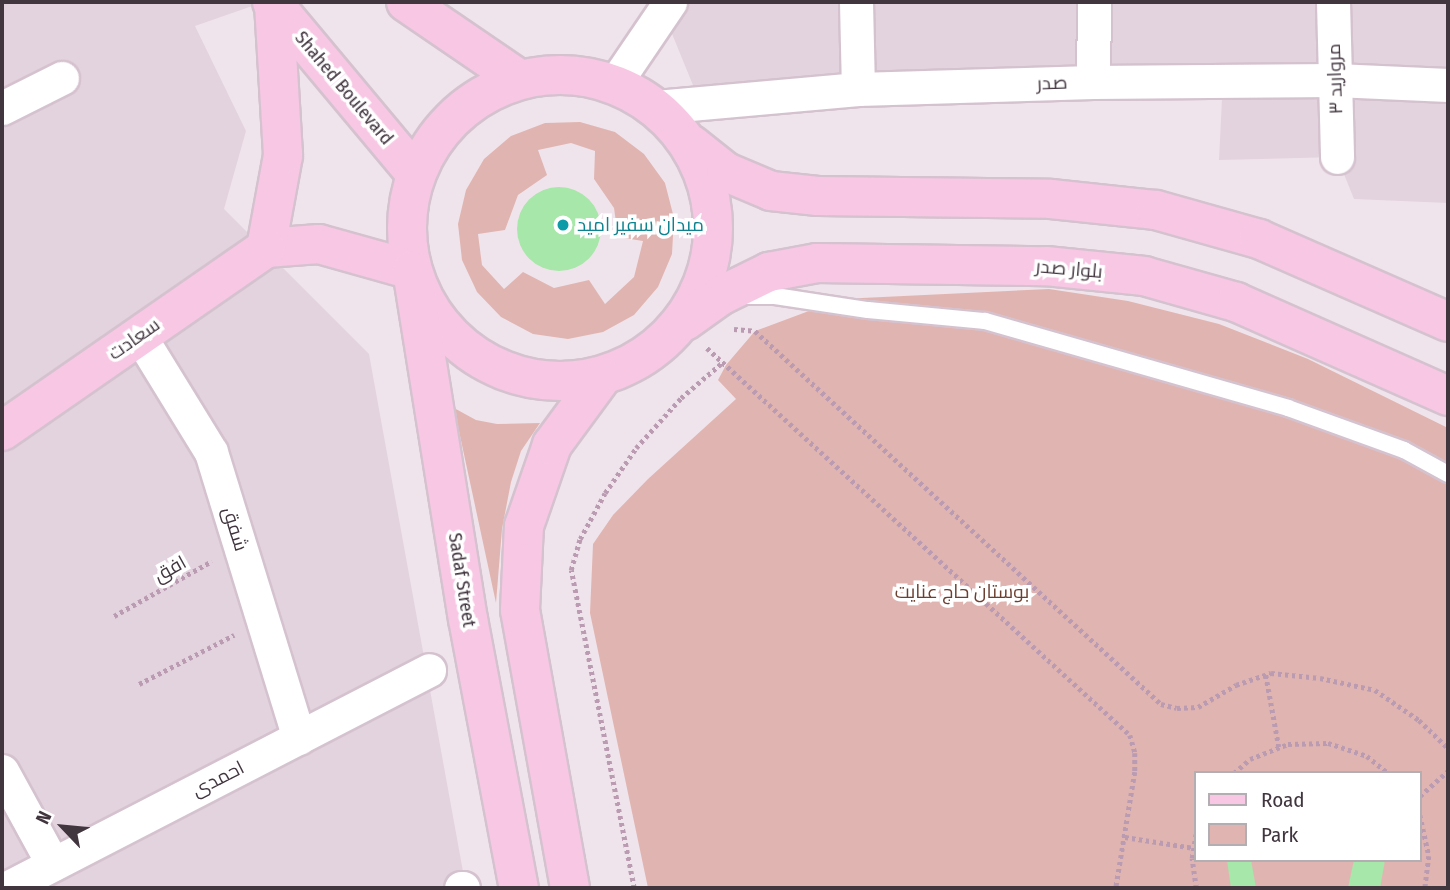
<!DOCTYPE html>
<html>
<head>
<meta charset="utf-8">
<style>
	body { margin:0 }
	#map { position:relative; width:1450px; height:890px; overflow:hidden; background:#f0e4ec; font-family:"Fira Sans Condensed",Cairo,sans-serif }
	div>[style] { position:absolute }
	.residential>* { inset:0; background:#e3d3de }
	.green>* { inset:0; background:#e0b5b1 }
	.water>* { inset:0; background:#a7e7a9 }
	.round { border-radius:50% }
	.path>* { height:4.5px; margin-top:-2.25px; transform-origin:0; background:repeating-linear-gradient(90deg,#ba9bb1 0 3.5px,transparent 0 7px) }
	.roads { filter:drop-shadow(2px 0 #d5c2cf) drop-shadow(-2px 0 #d5c2cf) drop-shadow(0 2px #d5c2cf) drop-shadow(0 -2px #d5c2cf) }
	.lane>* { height:16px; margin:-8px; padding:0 8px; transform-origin:8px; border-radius:8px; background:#fff }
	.street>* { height:33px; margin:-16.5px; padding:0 16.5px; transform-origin:16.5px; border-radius:16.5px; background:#fff }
	.secondary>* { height:38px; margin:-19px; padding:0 19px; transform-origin:19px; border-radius:19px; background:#f8c7e4 }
	.secondary>.ring { margin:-19px; padding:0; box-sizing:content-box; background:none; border:38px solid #f8c7e4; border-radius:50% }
	.dots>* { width:19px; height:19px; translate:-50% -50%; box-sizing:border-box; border:4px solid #fff; border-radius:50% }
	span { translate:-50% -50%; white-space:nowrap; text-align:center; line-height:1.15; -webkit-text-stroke:7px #fff; paint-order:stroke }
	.street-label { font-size:19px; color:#41353e }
	.culture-label { font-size:19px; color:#0d838f }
	.left { translate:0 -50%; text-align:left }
	.park-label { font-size:19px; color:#6c3f30 }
	.frame { position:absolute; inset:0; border:4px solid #41353e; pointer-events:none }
	.legend { position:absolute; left:1194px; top:771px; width:228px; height:91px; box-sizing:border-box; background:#fff; border:2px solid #b3aeb2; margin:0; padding:9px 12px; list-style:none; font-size:21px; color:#41353e }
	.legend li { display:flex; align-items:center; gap:14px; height:35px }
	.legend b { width:35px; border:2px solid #b3aeb2 }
	.north { position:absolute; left:28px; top:792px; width:70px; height:70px; -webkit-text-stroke:5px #fff; paint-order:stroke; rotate:296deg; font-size:19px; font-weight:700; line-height:28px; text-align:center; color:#41353e }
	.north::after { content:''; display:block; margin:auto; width:24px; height:32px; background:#41353e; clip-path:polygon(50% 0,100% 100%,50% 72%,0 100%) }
</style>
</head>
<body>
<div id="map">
	<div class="residential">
		<div style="clip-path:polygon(2px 2px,264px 2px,195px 26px,246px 131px,224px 209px,369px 354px,466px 888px,2px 888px)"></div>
		<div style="clip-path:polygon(659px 2px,1448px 2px,1448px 203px,1354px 199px,1337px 157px,1219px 160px,1223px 78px,697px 95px)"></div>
	</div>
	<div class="green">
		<div style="clip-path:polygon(evenodd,580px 122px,615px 132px,644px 154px,665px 183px,674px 218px,672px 254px,658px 287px,634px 315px,603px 332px,568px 339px,533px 334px,501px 317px,477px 292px,462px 260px,458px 224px,466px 190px,484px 159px,511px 136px,545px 123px,580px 122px,571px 143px,595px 151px,594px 179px,614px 208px,618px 237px,643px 241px,634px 277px,605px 304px,589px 280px,554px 288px,523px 272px,504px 289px,482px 265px,478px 234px,505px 230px,518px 195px,547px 175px,538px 150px,571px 143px)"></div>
		<div style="clip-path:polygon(evenodd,1049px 289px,1128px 301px,1219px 324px,1308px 359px,1448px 428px,1448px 888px,648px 888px,590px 613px,593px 544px,613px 515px,648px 479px,736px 399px,718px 380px,726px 365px,755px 331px,841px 299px,1049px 289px,1196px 773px,1420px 773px,1420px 860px,1196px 860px,1196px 773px)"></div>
		<div style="clip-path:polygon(454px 408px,476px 420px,497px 424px,540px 423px,521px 451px,511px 482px,502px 529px,496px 603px)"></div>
	</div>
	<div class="water">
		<div class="round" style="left:517px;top:187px;width:84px;height:84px"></div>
		<div style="clip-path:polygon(1227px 860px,1251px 860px,1256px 888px,1231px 888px)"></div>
		<div style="clip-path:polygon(1354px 860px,1385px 860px,1380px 888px,1348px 888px)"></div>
	</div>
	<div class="path">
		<div style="left:734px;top:329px;width:21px;rotate:5deg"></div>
		<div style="left:755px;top:331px;width:551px;rotate:42.57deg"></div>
		<div style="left:1161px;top:704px;width:16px;rotate:14deg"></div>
		<div style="left:1177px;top:708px;width:21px;rotate:-3deg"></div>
		<div style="left:1198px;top:707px;width:44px;rotate:-30.1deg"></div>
		<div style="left:1236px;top:685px;width:37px;rotate:-19deg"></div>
		<div style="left:1271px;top:673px;width:49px;rotate:5.8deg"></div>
		<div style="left:1320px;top:678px;width:56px;rotate:12.3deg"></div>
		<div style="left:1375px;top:690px;width:53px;rotate:34.3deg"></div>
		<div style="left:1419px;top:720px;width:40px;rotate:44deg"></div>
		<div style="left:707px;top:348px;width:573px;rotate:42.46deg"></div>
		<div style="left:1130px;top:735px;width:19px;rotate:74deg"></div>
		<div style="left:1135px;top:753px;width:19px;rotate:90deg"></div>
		<div style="left:1135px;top:772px;width:118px;rotate:99.3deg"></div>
		<div style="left:114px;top:616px;width:112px;rotate:-29.3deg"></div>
		<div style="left:1266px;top:675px;width:73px;rotate:79.8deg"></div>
		<div style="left:139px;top:684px;width:107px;rotate:-27.3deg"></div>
		<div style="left:1234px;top:773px;width:21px;rotate:-41deg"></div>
		<div style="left:1250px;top:759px;width:41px;rotate:-21.5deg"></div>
		<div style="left:1288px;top:744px;width:40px;rotate:-1.4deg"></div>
		<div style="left:1328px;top:743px;width:41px;rotate:18.4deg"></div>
		<div style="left:1367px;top:756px;width:27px;rotate:39deg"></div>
		<div style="left:1420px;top:796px;width:38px;rotate:-42deg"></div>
		<div style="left:1420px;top:815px;width:42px;rotate:77.6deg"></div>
		<div style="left:1429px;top:856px;width:32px;rotate:97deg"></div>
		<div style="left:1125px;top:837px;width:70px;rotate:9.1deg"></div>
		<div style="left:634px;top:888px;width:324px;rotate:-101.2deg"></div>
		<div style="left:571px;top:570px;width:32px;rotate:-74deg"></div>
		<div style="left:580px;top:539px;width:52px;rotate:-61.5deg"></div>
		<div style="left:605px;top:493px;width:55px;rotate:-55.4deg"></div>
		<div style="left:636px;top:448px;width:67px;rotate:-48deg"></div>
		<div style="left:681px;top:398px;width:55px;rotate:-40.6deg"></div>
		<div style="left:1196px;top:888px;width:30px;rotate:-98deg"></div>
		<div style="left:1192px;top:858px;width:24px;rotate:-81deg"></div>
	</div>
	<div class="roads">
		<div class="lane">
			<div style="left:744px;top:296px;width:31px"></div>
			<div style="left:775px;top:296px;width:94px;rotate:8.6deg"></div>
			<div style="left:868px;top:310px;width:118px;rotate:5.4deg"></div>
			<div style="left:985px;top:321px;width:315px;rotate:16deg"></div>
			<div style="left:1288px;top:408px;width:123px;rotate:19.9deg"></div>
			<div style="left:1404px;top:450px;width:50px;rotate:28.6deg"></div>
		</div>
		<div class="street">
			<div style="left:856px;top:2px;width:87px;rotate:88.7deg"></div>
			<div style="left:1333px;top:2px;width:155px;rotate:88.5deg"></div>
			<div style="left:1093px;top:82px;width:80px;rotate:-89.3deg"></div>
			<div style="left:615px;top:83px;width:98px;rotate:-55.8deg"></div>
			<div style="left:656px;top:107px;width:203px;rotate:-5.1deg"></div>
			<div style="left:858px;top:89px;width:235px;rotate:-1.7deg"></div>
			<div style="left:1093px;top:82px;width:242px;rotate:-0.5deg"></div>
			<div style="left:1335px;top:80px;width:113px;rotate:2.5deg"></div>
			<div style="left:2px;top:108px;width:67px;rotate:-26.6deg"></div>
			<div style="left:139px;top:335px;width:137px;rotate:58.4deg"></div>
			<div style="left:211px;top:452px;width:299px;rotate:72.9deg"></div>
			<div style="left:2px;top:771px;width:106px;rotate:61.3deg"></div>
			<div style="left:7px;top:888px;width:475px;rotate:-27.3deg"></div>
			<div style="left:461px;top:888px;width:2px"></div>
		</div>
		<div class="secondary">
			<div style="left:272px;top:2px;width:224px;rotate:50.1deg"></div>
			<div style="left:406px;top:2px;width:137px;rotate:34.3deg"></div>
			<div class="ring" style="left:407px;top:75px;width:268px;height:268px"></div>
			<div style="left:692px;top:145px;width:43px;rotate:38.5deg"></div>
			<div style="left:726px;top:172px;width:49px;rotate:22.9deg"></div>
			<div style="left:771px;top:191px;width:47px;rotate:6.1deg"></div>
			<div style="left:818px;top:196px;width:233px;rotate:0.7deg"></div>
			<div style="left:1051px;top:199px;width:106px;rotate:6deg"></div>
			<div style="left:1156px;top:210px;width:107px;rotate:15.7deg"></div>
			<div style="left:1259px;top:239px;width:206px;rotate:23.7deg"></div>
			<div style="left:266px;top:248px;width:53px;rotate:-4.3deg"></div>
			<div style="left:319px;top:244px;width:97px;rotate:15.6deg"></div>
			<div style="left:412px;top:270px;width:353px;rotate:80.9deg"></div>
			<div style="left:468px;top:619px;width:274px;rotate:79.3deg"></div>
			<div style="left:266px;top:248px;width:95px;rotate:-79.6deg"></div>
			<div style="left:283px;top:155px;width:151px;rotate:-93.4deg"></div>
			<div style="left:685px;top:321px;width:43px;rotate:-35.5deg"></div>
			<div style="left:720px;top:296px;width:55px;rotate:-26.1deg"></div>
			<div style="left:769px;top:272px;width:49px;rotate:-10.6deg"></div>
			<div style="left:817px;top:263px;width:229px;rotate:0.8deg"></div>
			<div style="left:1046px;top:266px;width:99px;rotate:5.8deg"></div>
			<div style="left:1144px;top:276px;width:96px;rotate:15.8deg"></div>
			<div style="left:1236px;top:302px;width:232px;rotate:23.9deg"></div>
			<div style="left:2px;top:431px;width:321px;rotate:-34.7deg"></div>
			<div style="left:570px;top:888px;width:282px;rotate:-100.2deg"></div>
			<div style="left:520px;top:610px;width:84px;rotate:-87.3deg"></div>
			<div style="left:524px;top:526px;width:86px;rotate:-70.9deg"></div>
			<div style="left:552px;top:445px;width:84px;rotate:-53.7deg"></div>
		</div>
	</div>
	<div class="dots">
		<div style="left:563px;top:225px;background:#0f9aa8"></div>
	</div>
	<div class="street-label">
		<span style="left:1335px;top:79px;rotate:-92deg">مروارید ۳</span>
		<span style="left:1052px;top:83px;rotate:-2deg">صدر</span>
		<span style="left:344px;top:88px;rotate:50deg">Shahed Boulevard</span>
		<span style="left:1069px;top:269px;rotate:5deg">بلوار صدر</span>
		<span style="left:134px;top:339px;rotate:-35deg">سعادت</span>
		<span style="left:235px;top:529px;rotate:73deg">شفق</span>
		<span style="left:170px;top:569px;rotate:-29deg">افق</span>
		<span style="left:462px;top:580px;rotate:81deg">Sadaf Street</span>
		<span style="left:218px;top:779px;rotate:-27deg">احمدی</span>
	</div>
	<div class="culture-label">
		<span class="left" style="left:577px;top:225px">میدان سفیر امید</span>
	</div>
	<div class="park-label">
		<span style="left:962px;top:592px">بوستان حاج عنایت</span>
	</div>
	<div class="frame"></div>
	<ul class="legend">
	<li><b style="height:9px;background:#f8c7e4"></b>Road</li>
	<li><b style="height:19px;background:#e0b5b1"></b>Park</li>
	</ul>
	<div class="north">N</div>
</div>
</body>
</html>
